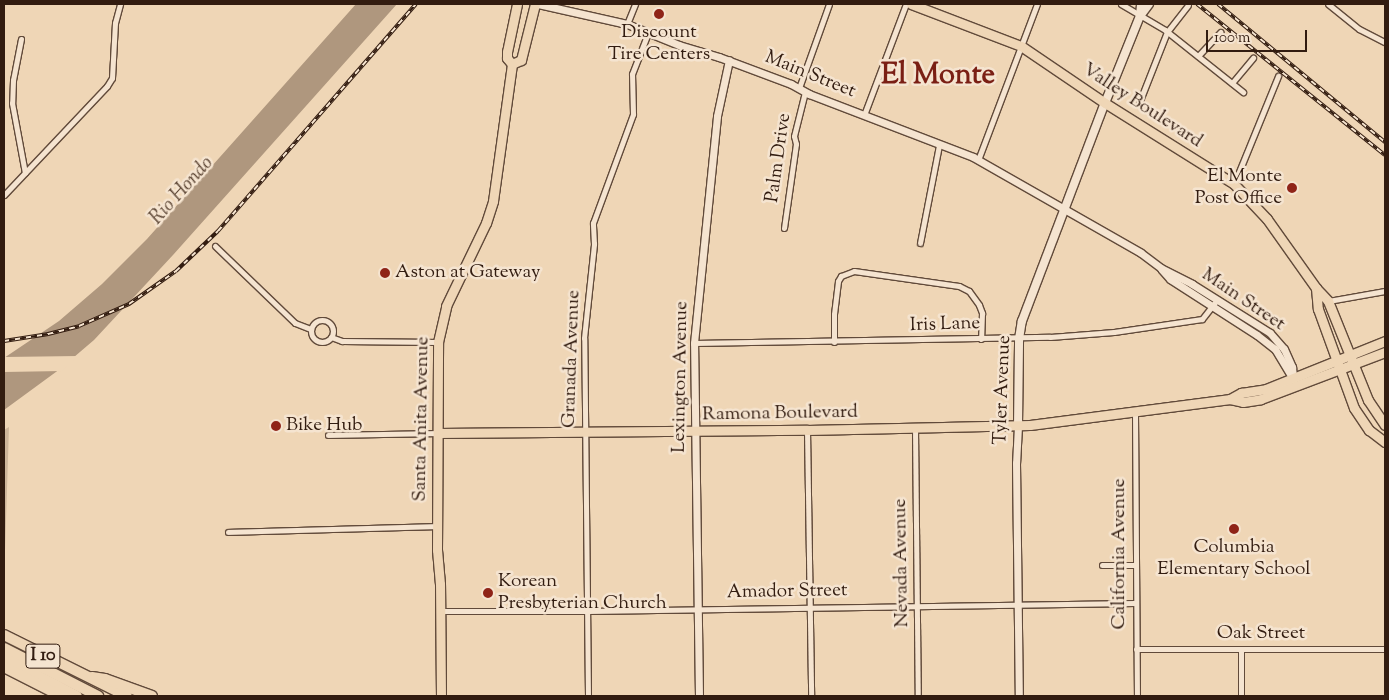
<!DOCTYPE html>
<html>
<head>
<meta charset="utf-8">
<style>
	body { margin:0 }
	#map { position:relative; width:1389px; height:700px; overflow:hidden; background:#efd6b6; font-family:"Sorts Mill Goudy",serif }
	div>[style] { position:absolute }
	.green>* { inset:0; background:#cfb69a }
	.water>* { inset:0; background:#af977e }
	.pier>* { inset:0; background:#efd6b6 }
	.roads { filter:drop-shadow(1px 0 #614a3a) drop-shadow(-1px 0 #614a3a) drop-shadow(0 1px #614a3a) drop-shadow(0 -1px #614a3a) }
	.minor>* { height:5px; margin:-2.5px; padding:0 2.5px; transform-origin:2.5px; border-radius:2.5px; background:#f5e4d0 }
	.minor>.ring { margin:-2.5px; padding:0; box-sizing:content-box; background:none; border:5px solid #f5e4d0; border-radius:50% }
	.tertiary>* { height:7px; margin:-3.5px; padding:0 3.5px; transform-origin:3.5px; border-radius:3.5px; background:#f5e4d0 }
	.secondary>* { height:8px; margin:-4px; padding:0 4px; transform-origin:4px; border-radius:4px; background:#f5e4d0 }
	.primary>* { height:9px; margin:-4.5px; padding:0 4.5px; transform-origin:4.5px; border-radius:4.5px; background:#efd6b6 }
	.motorway>* { height:10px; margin:-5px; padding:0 5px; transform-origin:5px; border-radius:5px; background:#efd6b6 }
	.rail>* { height:4px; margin-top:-2px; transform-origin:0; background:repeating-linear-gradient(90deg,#f5e4d0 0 5.5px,#321c10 0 11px); box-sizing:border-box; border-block:1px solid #321c10 }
	.dots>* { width:14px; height:14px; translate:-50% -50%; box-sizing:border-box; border:2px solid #f5e4d0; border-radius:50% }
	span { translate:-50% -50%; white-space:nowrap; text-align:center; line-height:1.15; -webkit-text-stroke:5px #f5e4d0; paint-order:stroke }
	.shield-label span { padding:1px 4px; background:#f5e4d0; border:1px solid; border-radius:4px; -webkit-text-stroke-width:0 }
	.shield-label { font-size:18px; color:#321c10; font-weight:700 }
	.poi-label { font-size:19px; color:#321c10 }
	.right { translate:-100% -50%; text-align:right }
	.left { translate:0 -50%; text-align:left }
	.street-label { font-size:19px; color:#321c10 }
	.water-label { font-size:20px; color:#5e4736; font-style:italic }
	.town-label { font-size:29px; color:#7a1f14; font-weight:700 }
	.frame { position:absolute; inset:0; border:5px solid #321c10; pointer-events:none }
	.scale { position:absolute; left:1206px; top:30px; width:101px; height:22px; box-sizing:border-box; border:2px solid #321c10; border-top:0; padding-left:6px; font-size:15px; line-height:18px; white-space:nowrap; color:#321c10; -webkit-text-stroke:4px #f5e4d0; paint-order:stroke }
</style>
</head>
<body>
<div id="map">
	<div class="green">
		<div style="clip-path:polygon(9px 427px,4px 582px,4px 430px)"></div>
	</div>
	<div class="water">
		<div style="clip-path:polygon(356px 4px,397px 4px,173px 255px,94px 340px,60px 369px,4px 410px,4px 358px,59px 321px,102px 284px,147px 239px)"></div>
	</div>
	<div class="pier">
		<div style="clip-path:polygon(78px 356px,62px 371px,4px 372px,4px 357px)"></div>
	</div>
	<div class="roads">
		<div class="minor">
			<div style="left:1121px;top:4px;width:51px;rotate:30.6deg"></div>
			<div style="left:1165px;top:30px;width:100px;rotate:38.5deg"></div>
			<div style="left:1328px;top:4px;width:40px;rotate:39deg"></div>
			<div style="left:1359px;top:29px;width:29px;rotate:27deg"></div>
			<div style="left:627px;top:24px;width:22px;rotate:-68deg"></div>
			<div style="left:21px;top:39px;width:42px;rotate:101deg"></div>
			<div style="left:13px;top:80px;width:23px;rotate:92deg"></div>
			<div style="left:12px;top:103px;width:71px;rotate:79.5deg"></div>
			<div style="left:1198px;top:56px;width:33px;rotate:-47deg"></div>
			<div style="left:1232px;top:83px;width:33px;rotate:-50deg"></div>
			<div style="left:799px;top:88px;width:89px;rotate:-70.3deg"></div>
			<div style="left:1139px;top:103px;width:76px;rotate:-68.5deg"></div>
			<div style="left:1167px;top:32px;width:34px;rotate:-52deg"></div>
			<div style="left:864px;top:115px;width:119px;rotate:-69.3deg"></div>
			<div style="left:978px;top:160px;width:167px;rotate:-69.3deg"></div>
			<div style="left:1234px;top:184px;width:117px;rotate:-67.8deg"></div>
			<div style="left:4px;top:195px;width:150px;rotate:-46.6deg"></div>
			<div style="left:107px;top:86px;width:9px;rotate:-58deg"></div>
			<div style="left:112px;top:78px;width:55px;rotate:-86.9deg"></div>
			<div style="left:115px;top:23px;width:20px;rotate:-75deg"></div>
			<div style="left:784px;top:228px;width:85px;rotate:-81.9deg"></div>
			<div style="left:796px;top:144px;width:8px;rotate:-104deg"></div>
			<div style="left:794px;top:136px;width:45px;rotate:-76deg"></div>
			<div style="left:920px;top:243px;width:100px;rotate:-79deg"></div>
			<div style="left:215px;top:246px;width:111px;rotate:43.9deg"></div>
			<div style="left:295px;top:323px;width:17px;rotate:21deg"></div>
			<div style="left:1328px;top:301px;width:58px;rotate:-10deg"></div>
			<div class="ring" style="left:311px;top:320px;width:17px;height:17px"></div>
			<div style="left:331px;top:337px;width:12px;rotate:20deg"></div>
			<div style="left:342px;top:341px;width:96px;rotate:0.6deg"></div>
			<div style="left:834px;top:342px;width:28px;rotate:-90deg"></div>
			<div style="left:834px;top:314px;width:33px;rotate:-83deg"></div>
			<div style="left:838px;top:281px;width:6px;rotate:-59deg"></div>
			<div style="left:841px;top:276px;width:14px;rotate:-21deg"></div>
			<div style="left:854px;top:271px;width:106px;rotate:8.1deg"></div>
			<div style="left:959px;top:286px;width:11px;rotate:27deg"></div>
			<div style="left:969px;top:291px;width:17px;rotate:54deg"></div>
			<div style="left:979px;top:305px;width:9px;rotate:69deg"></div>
			<div style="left:982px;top:313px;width:26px;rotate:92deg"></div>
			<div style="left:694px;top:343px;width:356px;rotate:-1deg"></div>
			<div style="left:1050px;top:337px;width:64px;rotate:-4.5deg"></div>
			<div style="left:1114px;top:332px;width:89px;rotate:-8.4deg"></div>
			<div style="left:1202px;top:319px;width:24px;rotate:-52deg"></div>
			<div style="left:1135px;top:413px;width:283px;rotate:89.6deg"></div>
			<div style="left:915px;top:429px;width:267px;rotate:89.4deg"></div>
			<div style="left:807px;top:430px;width:266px;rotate:89.1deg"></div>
			<div style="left:328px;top:435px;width:110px;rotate:-1deg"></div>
			<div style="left:228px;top:532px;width:209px;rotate:-1.6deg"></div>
			<div style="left:1102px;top:565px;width:33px"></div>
			<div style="left:440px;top:611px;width:148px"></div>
			<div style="left:588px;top:611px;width:547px;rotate:-0.84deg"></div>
			<div style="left:1136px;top:649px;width:249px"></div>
			<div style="left:588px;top:696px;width:358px;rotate:-90.6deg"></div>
			<div style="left:584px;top:338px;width:95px;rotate:-83.9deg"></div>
			<div style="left:594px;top:244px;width:21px;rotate:-93deg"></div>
			<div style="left:593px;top:223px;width:116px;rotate:-69.8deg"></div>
			<div style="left:633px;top:114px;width:40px;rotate:-91.4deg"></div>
			<div style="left:632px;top:74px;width:44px;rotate:-68.7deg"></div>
			<div style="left:1241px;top:696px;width:47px;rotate:-90deg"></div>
		</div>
		<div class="tertiary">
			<div style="left:538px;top:4px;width:91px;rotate:12.7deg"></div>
			<div style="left:627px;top:24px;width:56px;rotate:22deg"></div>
			<div style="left:679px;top:45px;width:42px;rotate:16.7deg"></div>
			<div style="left:719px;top:57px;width:77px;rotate:20.6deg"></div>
			<div style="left:791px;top:84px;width:21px;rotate:29deg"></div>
			<div style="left:809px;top:94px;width:176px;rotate:21deg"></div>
			<div style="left:973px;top:157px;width:193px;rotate:29.7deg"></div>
			<div style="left:1141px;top:253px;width:25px;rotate:37deg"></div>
			<div style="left:1161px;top:268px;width:35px;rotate:27deg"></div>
			<div style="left:1192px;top:284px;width:92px;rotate:32.1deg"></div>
			<div style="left:1270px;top:333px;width:21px;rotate:49deg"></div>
			<div style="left:1284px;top:349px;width:20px;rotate:66deg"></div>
			<div style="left:1292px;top:367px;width:10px;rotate:84deg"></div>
			<div style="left:1162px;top:270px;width:12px;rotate:48deg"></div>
			<div style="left:1170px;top:279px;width:103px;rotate:32.8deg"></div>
			<div style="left:1257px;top:335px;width:23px;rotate:38deg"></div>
			<div style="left:1275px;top:349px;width:33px;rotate:59deg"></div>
			<div style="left:1018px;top:426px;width:37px;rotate:93deg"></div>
			<div style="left:1016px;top:463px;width:233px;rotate:89.3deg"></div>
			<div style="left:699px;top:696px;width:353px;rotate:-90.8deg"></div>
			<div style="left:694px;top:343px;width:228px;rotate:-84.2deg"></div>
			<div style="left:717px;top:116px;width:57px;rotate:-77.9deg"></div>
		</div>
		<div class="secondary">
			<div style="left:1140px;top:16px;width:12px;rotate:-85deg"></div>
			<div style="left:1018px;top:426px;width:87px;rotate:-89.3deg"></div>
			<div style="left:1019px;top:339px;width:18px;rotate:-81deg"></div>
			<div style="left:1022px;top:321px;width:233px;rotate:-69.2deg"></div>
			<div style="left:1105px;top:103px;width:94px;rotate:-68.1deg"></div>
			<div style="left:1140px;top:16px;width:15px;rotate:-53deg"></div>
		</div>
		<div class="primary">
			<div style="left:911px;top:4px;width:118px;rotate:20.9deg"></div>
			<div style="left:1021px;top:46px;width:102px;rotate:34.2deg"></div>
			<div style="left:1105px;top:103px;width:152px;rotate:32.1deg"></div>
			<div style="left:1234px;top:184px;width:48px;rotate:46.7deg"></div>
			<div style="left:1267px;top:219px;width:85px;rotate:54.6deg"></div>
			<div style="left:1316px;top:288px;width:18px;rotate:47deg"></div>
			<div style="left:1328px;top:301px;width:107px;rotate:68deg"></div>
			<div style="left:1368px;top:400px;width:30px;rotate:56deg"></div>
			<div style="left:512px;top:64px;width:10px;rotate:-24deg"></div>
			<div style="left:521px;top:60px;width:58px;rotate:-76deg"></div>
			<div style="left:1316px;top:288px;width:21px;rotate:85deg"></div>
			<div style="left:1318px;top:309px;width:105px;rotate:70deg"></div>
			<div style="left:1354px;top:408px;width:27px;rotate:56deg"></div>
			<div style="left:1369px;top:430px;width:20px;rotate:37deg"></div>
			<div style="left:1230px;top:399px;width:13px;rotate:-29deg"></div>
			<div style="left:1241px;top:393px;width:25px;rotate:-9deg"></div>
			<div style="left:1266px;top:389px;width:128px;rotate:-22deg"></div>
			<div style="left:438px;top:433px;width:369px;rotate:-0.5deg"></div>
			<div style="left:807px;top:430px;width:223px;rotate:-1.3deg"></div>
			<div style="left:1030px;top:425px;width:202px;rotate:-7.4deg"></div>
			<div style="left:1230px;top:399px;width:13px;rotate:13deg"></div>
			<div style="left:1243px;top:402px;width:18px;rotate:-9deg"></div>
			<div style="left:1261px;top:399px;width:133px;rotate:-20.8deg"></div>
			<div style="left:441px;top:696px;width:112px;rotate:-90.5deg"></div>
			<div style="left:440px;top:584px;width:34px;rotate:-95deg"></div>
			<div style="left:437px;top:550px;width:208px;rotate:-89.7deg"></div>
			<div style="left:438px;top:342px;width:37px;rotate:-77deg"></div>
			<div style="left:446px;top:306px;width:92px;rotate:-64.3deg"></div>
			<div style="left:486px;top:223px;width:23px;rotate:-72deg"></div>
			<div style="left:493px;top:201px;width:138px;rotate:-82.1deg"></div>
			<div style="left:512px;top:64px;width:8px;rotate:-130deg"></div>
			<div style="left:507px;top:58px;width:6px;rotate:-90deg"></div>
			<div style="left:507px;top:52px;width:49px;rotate:-78.2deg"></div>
		</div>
		<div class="motorway">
			<div style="left:4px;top:635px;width:137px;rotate:26.4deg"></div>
			<div style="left:4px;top:648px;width:106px;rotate:27.1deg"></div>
			<div style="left:4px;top:658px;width:82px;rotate:27.5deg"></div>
			<div style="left:4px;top:667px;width:64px;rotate:27deg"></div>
			<div style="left:92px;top:677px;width:13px;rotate:9deg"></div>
			<div style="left:105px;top:679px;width:50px;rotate:19.9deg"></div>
		</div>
	</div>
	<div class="rail">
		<div style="left:1197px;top:4px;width:241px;rotate:38.8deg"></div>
		<div style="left:1218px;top:4px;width:217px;rotate:39.6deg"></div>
		<div style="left:4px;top:341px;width:45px;rotate:-9deg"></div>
		<div style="left:48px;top:334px;width:32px;rotate:-14deg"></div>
		<div style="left:79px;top:326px;width:55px;rotate:-23.7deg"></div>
		<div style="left:129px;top:304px;width:57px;rotate:-35.1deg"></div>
		<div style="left:176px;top:271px;width:58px;rotate:-43.6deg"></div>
		<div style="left:218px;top:231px;width:301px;rotate:-48.9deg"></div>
	</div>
	<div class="dots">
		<div style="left:659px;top:14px;background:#8f2418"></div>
		<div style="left:1292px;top:188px;background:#8f2418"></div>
		<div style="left:385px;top:273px;background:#8f2418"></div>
		<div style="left:276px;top:426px;background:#8f2418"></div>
		<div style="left:1234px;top:529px;background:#8f2418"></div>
		<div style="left:488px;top:593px;background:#8f2418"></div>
	</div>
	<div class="shield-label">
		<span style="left:43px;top:656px">I 10</span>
	</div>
	<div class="poi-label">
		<span style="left:659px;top:44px">Discount<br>Tire Centers</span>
		<span class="right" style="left:1282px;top:188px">El Monte<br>Post Office</span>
		<span class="left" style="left:395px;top:273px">Aston at Gateway</span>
		<span class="left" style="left:286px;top:426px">Bike Hub</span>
		<span style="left:1234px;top:559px">Columbia<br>Elementary School</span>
		<span class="left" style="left:498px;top:593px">Korean<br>Presbyterian Church</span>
	</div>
	<div class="street-label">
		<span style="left:810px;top:75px;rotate:22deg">Main Street</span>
		<span style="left:1142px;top:106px;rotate:33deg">Valley Boulevard</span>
		<span style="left:779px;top:158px;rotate:-82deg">Palm Drive</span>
		<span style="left:1243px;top:300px;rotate:34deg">Main Street</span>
		<span style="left:945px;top:325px;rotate:-2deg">Iris Lane</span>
		<span style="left:572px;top:359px;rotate:-88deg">Granada Avenue</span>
		<span style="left:681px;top:377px;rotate:-89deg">Lexington Avenue</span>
		<span style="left:1003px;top:390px;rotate:-88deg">Tyler Avenue</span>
		<span style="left:780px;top:414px;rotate:-1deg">Ramona Boulevard</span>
		<span style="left:422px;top:419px;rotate:-89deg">Santa Anita Avenue</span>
		<span style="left:1120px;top:554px;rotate:-90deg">California Avenue</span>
		<span style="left:902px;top:563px;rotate:-91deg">Nevada Avenue</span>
		<span style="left:787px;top:592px;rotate:-1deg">Amador Street</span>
		<span style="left:1261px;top:634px">Oak Street</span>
	</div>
	<div class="water-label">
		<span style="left:182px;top:191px;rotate:-48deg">Rio Hondo</span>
	</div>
	<div class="town-label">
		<span style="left:938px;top:77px">El Monte</span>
	</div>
	<div class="frame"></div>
	<div class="scale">100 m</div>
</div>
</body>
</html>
